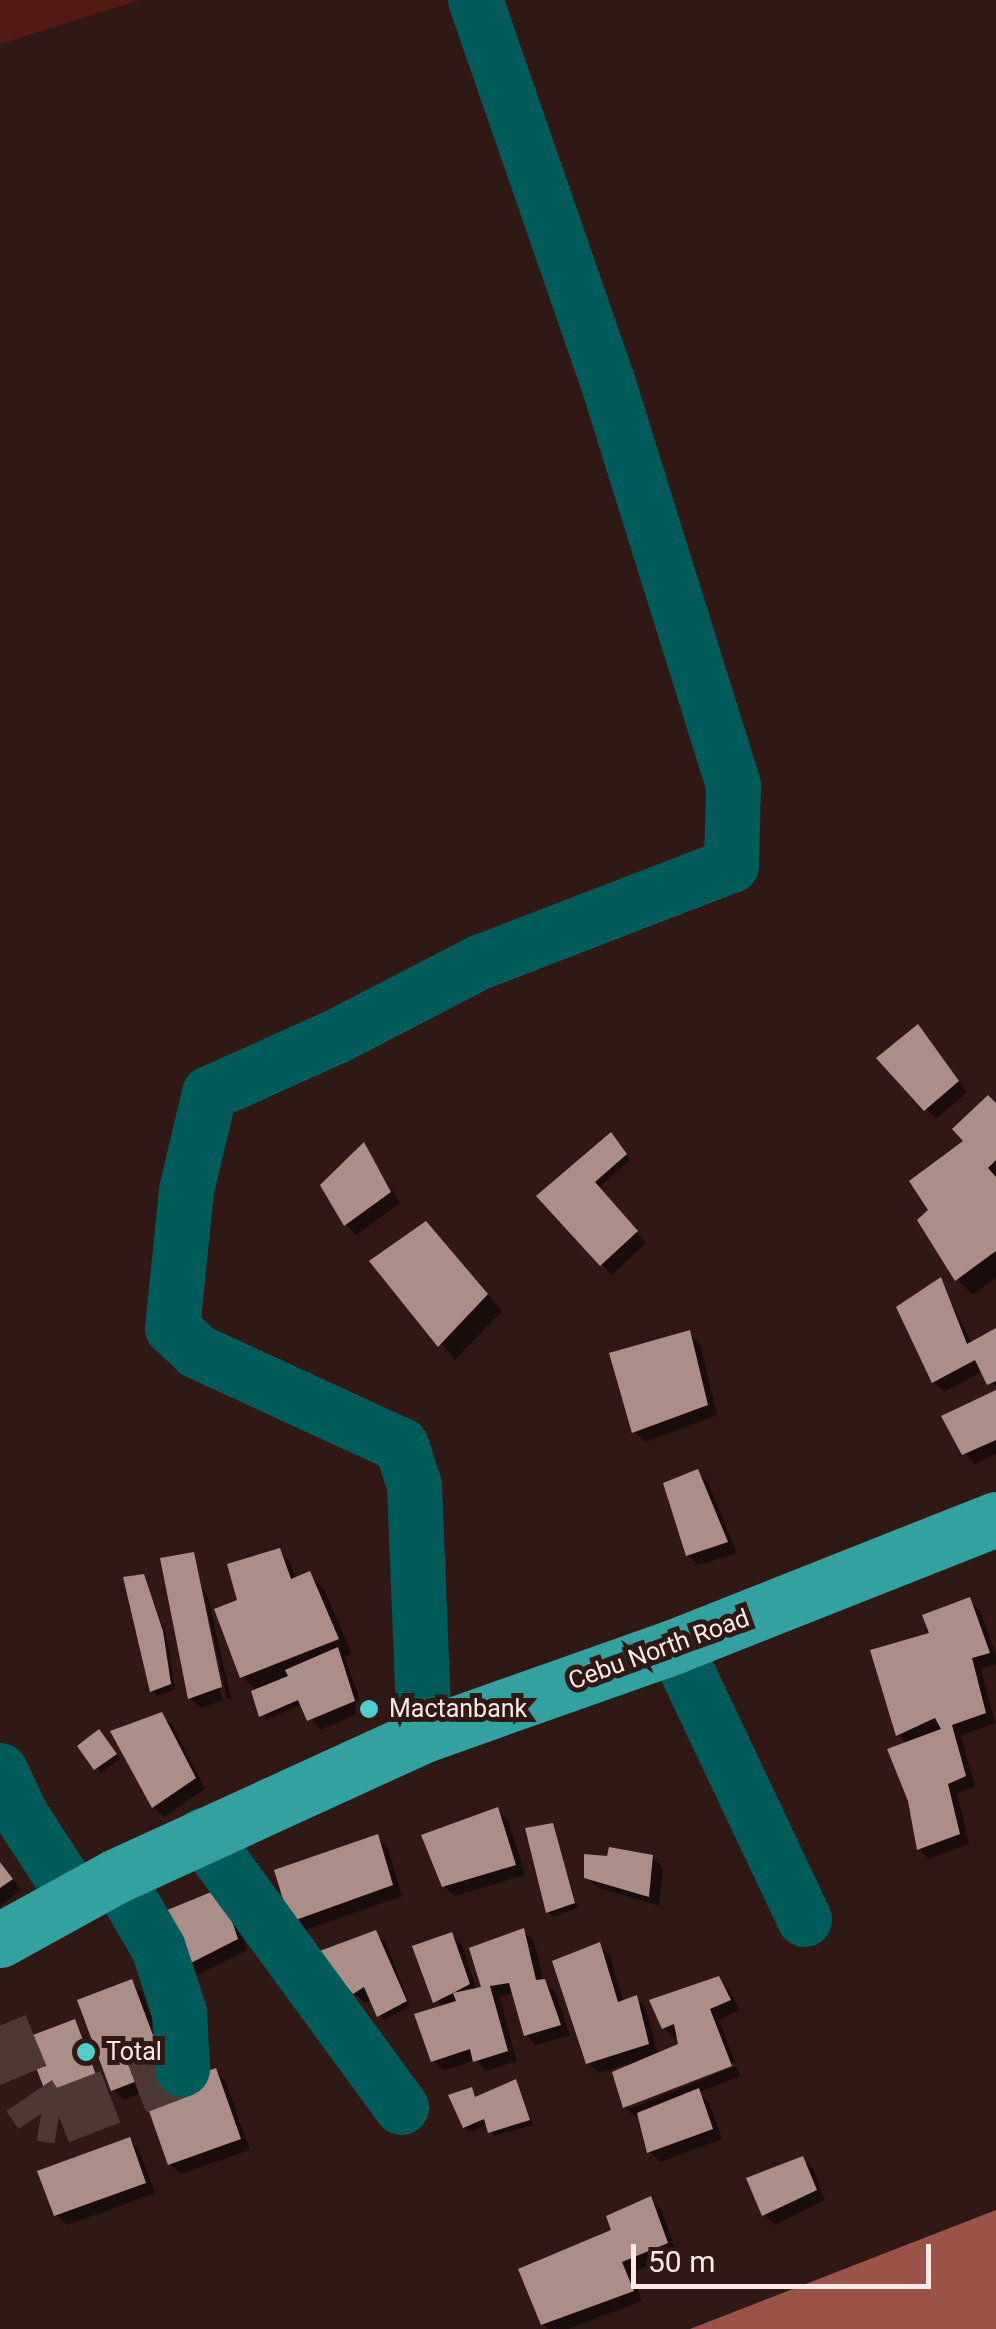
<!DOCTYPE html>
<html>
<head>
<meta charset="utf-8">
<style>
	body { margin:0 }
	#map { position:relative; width:996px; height:2329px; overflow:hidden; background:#301915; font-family:Roboto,sans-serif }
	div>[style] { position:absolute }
	.green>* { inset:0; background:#521a12 }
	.water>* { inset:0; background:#9c5347 }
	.shadow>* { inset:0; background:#0007 }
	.building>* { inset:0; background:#ab8e88 }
	.minor-tunnel>* { height:55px; margin-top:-27.5px; transform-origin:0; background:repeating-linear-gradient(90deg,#4e3834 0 55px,transparent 0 83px) }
	.minor>* { height:55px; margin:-27.5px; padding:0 27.5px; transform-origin:27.5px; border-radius:27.5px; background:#025b5b }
	.highway>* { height:55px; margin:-27.5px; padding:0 27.5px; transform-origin:27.5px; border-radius:27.5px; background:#34a1a1 }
	.dots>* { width:28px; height:28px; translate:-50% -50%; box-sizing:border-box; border:5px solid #301915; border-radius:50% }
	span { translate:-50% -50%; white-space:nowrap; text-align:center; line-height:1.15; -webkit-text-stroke:10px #301915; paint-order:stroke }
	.street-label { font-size:25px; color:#fbeae7 }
	.poi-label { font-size:25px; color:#fbeae7 }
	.left { translate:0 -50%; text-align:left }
	.scale { position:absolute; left:631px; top:2244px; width:300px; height:45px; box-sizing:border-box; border:5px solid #fbeae7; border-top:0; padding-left:12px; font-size:30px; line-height:35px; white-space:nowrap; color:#fbeae7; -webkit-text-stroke:8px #301915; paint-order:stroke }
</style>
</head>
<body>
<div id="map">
	<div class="green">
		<div style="clip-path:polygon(0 0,140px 0,0 44px)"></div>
	</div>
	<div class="water">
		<div style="clip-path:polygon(996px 2210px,996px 2329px,690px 2329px)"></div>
	</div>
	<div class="shadow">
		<div style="clip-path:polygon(918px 1027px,967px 1092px,936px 1119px,926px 1109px)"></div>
		<div style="clip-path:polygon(996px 1106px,996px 1277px,973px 1295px,957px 1279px,921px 1220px,931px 1210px,962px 1144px)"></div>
		<div style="clip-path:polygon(615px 1140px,630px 1160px,598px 1188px,646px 1243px,612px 1275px,539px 1196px)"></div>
		<div style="clip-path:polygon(364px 1146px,400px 1203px,356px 1235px,346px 1224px)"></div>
		<div style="clip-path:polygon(441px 1240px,502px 1311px,455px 1360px,373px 1262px)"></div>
		<div style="clip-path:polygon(941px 1280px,972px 1344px,996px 1332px,996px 1387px,983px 1371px,944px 1392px,934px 1382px)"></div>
		<div style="clip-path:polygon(690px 1333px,700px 1344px,717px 1415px,645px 1442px,634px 1431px)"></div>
		<div style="clip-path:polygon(996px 1393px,996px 1454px,975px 1464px,964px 1453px)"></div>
		<div style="clip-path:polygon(697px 1472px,708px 1482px,737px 1553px,698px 1565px,688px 1555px)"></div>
		<div style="clip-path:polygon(279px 1551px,290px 1562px,296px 1579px,309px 1574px,324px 1589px,352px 1654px,345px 1657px,364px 1711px,320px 1730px,302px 1704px,266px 1720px,257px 1691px,242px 1676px,240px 1601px)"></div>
		<div style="clip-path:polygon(193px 1555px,201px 1587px,207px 1593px,231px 1698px,227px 1699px,203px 1591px,197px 1591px,222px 1700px,227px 1699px,201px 1708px,190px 1698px)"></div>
		<div style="clip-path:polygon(144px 1577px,167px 1637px,175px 1689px,157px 1696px,152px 1691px)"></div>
		<div style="clip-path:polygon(969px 1600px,980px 1611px,996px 1655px,996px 1664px,981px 1669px,995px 1723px,961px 1736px,975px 1786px,957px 1794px,969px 1844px,929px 1859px,919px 1849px,908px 1744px,898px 1734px,932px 1635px)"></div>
		<div style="clip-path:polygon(161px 1715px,172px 1725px,205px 1789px,164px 1817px,154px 1807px)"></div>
		<div style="clip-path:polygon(103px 1737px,120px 1759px,101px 1773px,80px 1747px)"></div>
		<div style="clip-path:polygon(497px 1810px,508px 1820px,525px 1875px,455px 1896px,444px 1886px)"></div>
		<div style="clip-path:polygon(552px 1826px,578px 1908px,553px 1917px,548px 1912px)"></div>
		<div style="clip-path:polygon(378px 1837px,388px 1848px,402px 1896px,303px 1931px,292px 1921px)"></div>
		<div style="clip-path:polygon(652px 1857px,663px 1868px,659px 1906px,597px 1887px,587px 1877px)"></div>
		<div style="clip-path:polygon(0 1861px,21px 1890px,0 1906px)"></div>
		<div style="clip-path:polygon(231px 1901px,247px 1950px,198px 1975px,187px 1964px)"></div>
		<div style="clip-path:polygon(523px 1931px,534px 1941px,543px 1980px,555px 1992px,570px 2035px,536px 2045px,526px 2035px,514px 1993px,499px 1996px,517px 2061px,486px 2071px,475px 2060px,443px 2071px,433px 2060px,442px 2008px,416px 1947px,451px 1935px,462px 1945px,477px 1991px,484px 1989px)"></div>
		<div style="clip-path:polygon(376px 1933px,386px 1943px,410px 2006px,383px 2020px,372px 1999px,365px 2003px,354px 1993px)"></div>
		<div style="clip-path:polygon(600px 1945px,610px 1956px,624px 2003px,636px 1998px,646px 2008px,658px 2055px,681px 2045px,679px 2036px,674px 2038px,664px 2028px,718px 1979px,729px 1990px,740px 2010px,719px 2020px,735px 2062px,628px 2104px,628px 2109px,736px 2066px,740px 2076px,699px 2092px,709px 2102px,722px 2139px,660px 2162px,650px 2152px,640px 2116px,635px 2117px,625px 2107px,627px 2064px,599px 2073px,589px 2063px)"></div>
		<div style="clip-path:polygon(131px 1982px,142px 1992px,176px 2085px,215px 2071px,226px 2082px,250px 2150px,181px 2174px,170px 2164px,145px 2092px,124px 2100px,113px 2089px)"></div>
		<div style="clip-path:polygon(74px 2022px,101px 2084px,55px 2102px,50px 2098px)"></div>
		<div style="clip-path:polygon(516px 2082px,533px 2125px,494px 2136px,488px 2124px,470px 2132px,465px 2127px,471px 2090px,477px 2099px)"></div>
		<div style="clip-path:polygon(129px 2140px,139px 2150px,155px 2193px,67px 2225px,56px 2215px)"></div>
		<div style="clip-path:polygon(803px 2159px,813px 2169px,825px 2200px,775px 2225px,764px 2214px)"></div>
		<div style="clip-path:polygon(651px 2199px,661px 2209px,677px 2254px,631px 2273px,642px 2301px,568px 2329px,548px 2329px,543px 2324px,614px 2231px)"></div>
	</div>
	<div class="building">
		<div style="clip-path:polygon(918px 1024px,959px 1081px,924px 1111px,876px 1058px)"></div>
		<div style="clip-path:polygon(988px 1095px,996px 1103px,996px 1160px,988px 1168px,996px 1177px,996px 1251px,955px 1281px,917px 1220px,928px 1210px,909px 1181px,963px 1141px,952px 1129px)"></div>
		<div style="clip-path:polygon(611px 1132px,627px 1154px,595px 1182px,638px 1231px,600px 1266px,536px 1196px)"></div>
		<div style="clip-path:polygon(364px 1142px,391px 1192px,344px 1226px,320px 1185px)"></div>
		<div style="clip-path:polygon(426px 1221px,488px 1294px,438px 1347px,369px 1261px)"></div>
		<div style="clip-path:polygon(941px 1277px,967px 1344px,996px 1328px,996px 1381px,987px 1385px,975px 1360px,932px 1383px,896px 1307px)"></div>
		<div style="clip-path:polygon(690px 1330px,708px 1405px,632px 1433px,609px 1353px)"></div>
		<div style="clip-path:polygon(996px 1390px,996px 1440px,962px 1455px,941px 1416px)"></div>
		<div style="clip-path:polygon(698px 1469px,728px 1542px,686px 1556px,663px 1483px)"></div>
		<div style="clip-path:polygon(280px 1548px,291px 1579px,310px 1571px,339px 1639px,240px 1678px,214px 1609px,237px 1600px,227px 1564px)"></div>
		<div style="clip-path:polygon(194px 1552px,222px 1687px,188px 1699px,160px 1558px)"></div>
		<div style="clip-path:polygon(144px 1574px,163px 1631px,171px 1684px,150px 1692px,123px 1577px)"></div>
		<div style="clip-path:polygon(970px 1597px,990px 1653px,972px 1658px,986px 1713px,952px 1725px,966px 1776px,948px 1784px,960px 1834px,917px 1850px,908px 1801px,887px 1749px,941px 1729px,935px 1718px,896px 1736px,870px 1650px,929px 1633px,922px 1615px)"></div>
		<div style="clip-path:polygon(338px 1647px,355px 1701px,307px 1721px,298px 1700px,259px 1717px,251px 1691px,288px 1676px,285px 1670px)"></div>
		<div style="clip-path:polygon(162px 1712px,196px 1778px,152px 1808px,110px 1731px)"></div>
		<div style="clip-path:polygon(99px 1729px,117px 1754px,94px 1770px,77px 1746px)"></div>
		<div style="clip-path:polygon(498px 1807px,516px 1865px,442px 1887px,421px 1835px)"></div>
		<div style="clip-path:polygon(553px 1823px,575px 1903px,546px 1913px,525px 1828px)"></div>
		<div style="clip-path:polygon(378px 1834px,393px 1885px,290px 1922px,274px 1870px)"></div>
		<div style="clip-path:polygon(609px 1847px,653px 1855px,649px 1897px,584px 1878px,584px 1854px,607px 1856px)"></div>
		<div style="clip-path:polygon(0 1862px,13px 1879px,0 1888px)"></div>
		<div style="clip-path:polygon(221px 1888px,238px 1939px,185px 1966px,160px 1913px)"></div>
		<div style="clip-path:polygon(524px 1928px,536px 1980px,545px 1979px,561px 2025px,524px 2036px,509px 1983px,490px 1986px,508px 2051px,473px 2062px,470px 2049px,431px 2062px,414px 2014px,456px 2001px,453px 1993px,433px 2003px,412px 1946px,452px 1932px,470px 1984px,453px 1993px,481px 1987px,469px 1948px)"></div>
		<div style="clip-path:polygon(376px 1930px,407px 2001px,377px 2017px,364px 1987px,353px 1994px,317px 1952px)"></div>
		<div style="clip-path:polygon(600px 1942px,618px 2002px,637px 1995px,649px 2044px,586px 2064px,552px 1961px)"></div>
		<div style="clip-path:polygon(719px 1976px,731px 2000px,710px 2009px,732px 2066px,623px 2108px,612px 2072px,678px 2044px,674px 2024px,662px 2029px,649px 2000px)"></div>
		<div style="clip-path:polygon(132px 1979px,166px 2070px,111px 2091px,77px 2000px)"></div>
		<div style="clip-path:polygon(75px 2019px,98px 2080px,48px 2099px,25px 2038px)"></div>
		<div style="clip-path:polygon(216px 2068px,241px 2139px,168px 2165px,143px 2094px)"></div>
		<div style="clip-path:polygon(516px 2079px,530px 2120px,488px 2133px,484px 2119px,463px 2128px,448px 2095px,472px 2087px,475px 2097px)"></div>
		<div style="clip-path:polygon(699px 2088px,713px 2129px,647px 2153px,637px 2113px)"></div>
		<div style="clip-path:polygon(130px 2137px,146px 2183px,54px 2216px,37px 2171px)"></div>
		<div style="clip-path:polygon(803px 2156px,817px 2190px,762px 2216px,746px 2178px)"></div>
		<div style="clip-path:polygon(651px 2196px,668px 2243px,622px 2262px,634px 2291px,541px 2325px,518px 2269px,611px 2230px,606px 2216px)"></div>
	</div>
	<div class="minor-tunnel">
		<div style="left:0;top:2025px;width:76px;rotate:67.5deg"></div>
		<div style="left:29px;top:2095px;width:22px;rotate:56deg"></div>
		<div style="left:41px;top:2113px;width:18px;rotate:9deg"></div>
		<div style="left:59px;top:2116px;width:132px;rotate:-20.9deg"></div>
	</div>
	<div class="minor">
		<div style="left:675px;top:1646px;width:302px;rotate:64.7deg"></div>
		<div style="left:424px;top:1735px;width:250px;rotate:-92.3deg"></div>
		<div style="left:414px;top:1485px;width:42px;rotate:-108deg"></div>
		<div style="left:401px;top:1445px;width:225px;rotate:-155.3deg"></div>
		<div style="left:197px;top:1351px;width:34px;rotate:-137deg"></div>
		<div style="left:172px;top:1328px;width:139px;rotate:-84.2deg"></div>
		<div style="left:186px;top:1190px;width:100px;rotate:-76.7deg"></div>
		<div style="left:209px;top:1093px;width:139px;rotate:-24.2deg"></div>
		<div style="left:336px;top:1036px;width:161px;rotate:-27.4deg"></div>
		<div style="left:479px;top:962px;width:270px;rotate:-21.1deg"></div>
		<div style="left:731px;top:865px;width:80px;rotate:-88.6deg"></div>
		<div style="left:733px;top:785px;width:426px;rotate:-107.3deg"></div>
		<div style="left:606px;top:378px;width:400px;rotate:-109.1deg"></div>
		<div style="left:0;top:1770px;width:50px;rotate:65deg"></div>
		<div style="left:21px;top:1815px;width:99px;rotate:57deg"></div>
		<div style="left:202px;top:1835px;width:337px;rotate:53.8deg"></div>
		<div style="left:116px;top:1876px;width:83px;rotate:59.7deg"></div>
		<div style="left:158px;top:1948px;width:67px;rotate:71.8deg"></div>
		<div style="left:179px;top:2012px;width:57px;rotate:87deg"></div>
	</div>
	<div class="highway">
		<div style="left:0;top:1940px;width:132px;rotate:-28.9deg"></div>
		<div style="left:116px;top:1876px;width:339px;rotate:-24.6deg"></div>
		<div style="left:424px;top:1735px;width:266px;rotate:-19.5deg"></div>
		<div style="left:675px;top:1646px;width:345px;rotate:-21.6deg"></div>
	</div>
	<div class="dots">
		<div style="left:369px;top:1709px;background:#52cdcd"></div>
		<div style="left:86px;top:2052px;background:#52cdcd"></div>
	</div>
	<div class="street-label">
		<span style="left:659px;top:1650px;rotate:-20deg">Cebu North Road</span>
	</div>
	<div class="poi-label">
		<span class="left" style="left:389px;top:1709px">Mactanbank</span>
		<span class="left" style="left:106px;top:2052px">Total</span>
	</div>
	<div class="scale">50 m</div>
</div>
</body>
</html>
